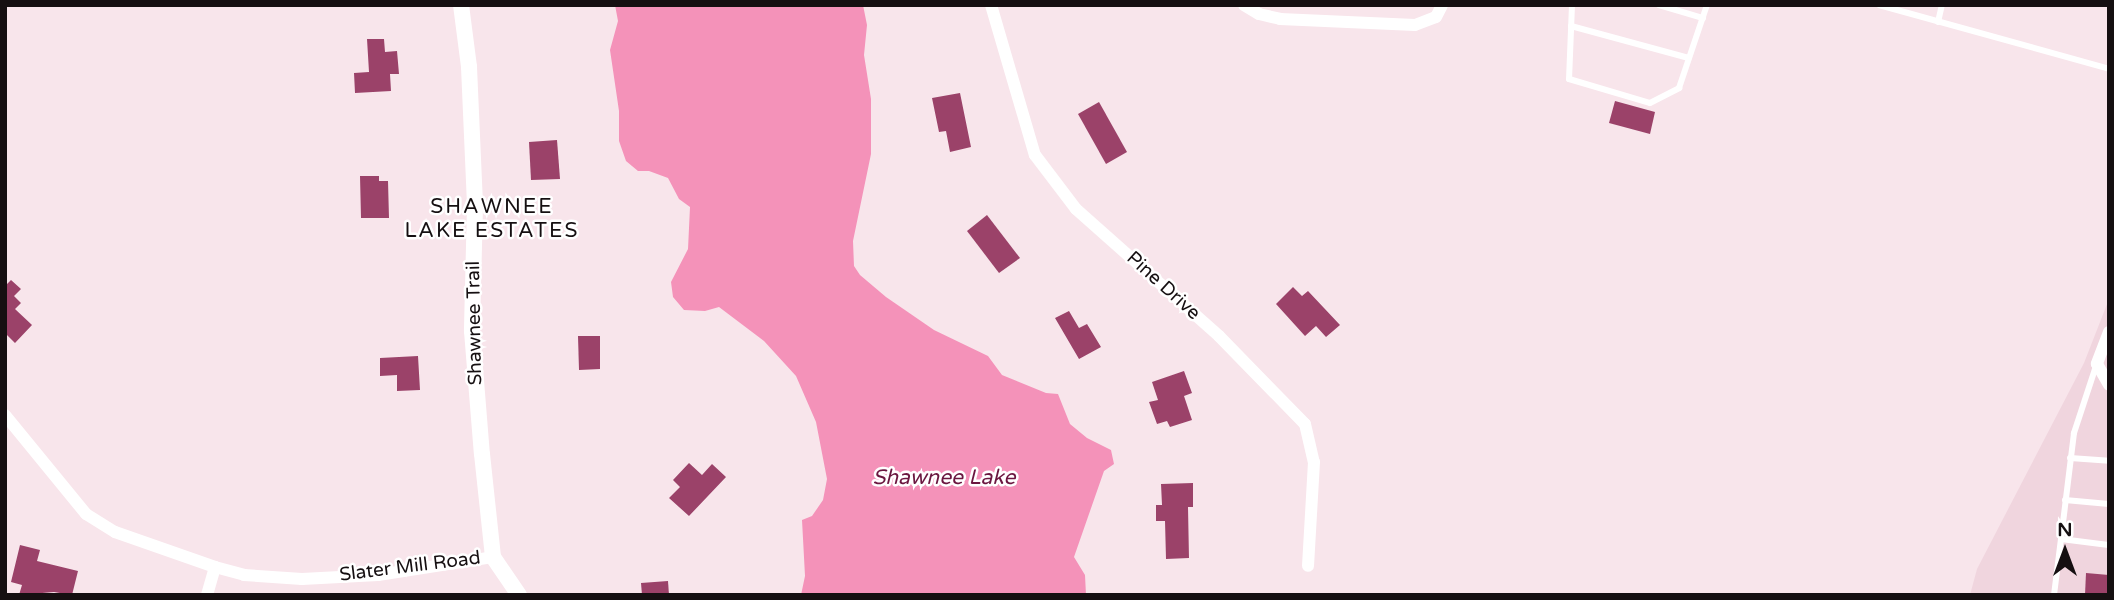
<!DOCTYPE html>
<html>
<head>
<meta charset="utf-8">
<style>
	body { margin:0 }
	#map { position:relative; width:2114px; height:600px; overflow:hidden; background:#f8e5eb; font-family:"Varela Round",sans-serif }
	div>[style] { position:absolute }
	.built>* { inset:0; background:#f0d5de }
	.water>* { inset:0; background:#f492b9 }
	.building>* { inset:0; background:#9b4269 }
	.lane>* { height:6px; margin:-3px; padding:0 3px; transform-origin:3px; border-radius:3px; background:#fff }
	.street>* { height:12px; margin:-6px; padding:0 6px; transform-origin:6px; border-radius:6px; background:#fff }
	.secondary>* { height:16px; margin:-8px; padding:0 8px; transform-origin:8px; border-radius:8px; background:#fff }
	span { translate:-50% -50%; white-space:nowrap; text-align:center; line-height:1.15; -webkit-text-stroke:5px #fff; paint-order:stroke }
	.street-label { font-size:19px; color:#150f11 }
	.neighbourhood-label { font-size:21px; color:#150f11; letter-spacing:2px }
	.water-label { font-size:21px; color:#6b1640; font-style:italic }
	.frame { position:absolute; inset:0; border:7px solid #150f11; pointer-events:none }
	.north { position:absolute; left:2030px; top:516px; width:70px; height:70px; -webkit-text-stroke:5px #fff; paint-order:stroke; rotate:0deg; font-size:19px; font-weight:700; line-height:28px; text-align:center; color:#150f11 }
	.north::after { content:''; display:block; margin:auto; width:24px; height:32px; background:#150f11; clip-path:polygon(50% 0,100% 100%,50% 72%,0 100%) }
</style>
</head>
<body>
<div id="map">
	<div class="built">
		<div style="clip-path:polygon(2109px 299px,2109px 595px,1970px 595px,1977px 569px,2084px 363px)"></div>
	</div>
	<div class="water">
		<div style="clip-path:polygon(615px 5px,863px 5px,867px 25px,864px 55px,871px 99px,871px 154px,853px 241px,854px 266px,860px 275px,886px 297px,934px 330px,988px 356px,1002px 375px,1046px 393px,1058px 394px,1070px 424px,1087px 438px,1111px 450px,1114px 464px,1104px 471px,1074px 557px,1085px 575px,1086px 595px,801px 595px,805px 576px,802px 520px,812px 516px,823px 500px,827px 479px,816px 422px,796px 376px,764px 341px,719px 307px,705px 311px,684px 310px,673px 297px,671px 282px,688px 249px,690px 207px,679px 199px,668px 178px,649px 171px,638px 171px,626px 161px,619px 141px,619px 111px,610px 50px,618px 21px)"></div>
	</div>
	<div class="building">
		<div style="clip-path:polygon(367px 39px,384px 39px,385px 52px,397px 51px,399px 74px,390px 74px,391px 91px,355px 93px,354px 73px,369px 72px)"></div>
		<div style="clip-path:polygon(960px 93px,971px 147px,950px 152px,946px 131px,939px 132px,932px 98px)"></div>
		<div style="clip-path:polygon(1615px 101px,1655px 112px,1650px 134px,1609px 123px)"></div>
		<div style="clip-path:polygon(1099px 102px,1127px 152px,1106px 164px,1078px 114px)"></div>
		<div style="clip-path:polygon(557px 140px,560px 179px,531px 180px,529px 142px)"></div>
		<div style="clip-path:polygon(360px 176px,379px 176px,379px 181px,388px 181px,389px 218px,361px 218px)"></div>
		<div style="clip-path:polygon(987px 215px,1020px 258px,999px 273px,967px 231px)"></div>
		<div style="clip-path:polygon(11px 280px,21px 289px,14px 296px,21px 303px,15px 309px,32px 325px,15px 343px,5px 333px,5px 286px)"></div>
		<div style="clip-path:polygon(1293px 287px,1302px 296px,1308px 291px,1340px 325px,1326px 337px,1316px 326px,1305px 336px,1276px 304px)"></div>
		<div style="clip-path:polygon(1069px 311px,1079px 328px,1087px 324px,1101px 347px,1079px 359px,1055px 318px)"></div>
		<div style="clip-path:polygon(578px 336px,600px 336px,600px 369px,579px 370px)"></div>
		<div style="clip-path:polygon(418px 356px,420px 390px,397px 391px,397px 375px,380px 376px,380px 358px)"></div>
		<div style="clip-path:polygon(1184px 371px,1192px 393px,1184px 396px,1192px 420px,1170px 427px,1167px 421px,1157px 424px,1149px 402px,1158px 400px,1152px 382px)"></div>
		<div style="clip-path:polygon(689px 463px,702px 475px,712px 464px,726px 477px,689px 516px,669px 498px,680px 487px,673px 480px)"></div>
		<div style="clip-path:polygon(1193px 483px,1193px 507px,1188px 507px,1189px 558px,1166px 559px,1165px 521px,1156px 521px,1156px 505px,1162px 505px,1161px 484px)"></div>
		<div style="clip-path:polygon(20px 545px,40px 550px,37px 561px,78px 571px,72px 595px,54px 592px,19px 595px,22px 585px,11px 582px)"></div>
		<div style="clip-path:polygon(2086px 573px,2109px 575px,2109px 595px,2085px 595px)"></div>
		<div style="clip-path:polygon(668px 581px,669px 595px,642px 595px,641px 583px)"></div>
	</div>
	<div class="lane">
		<div style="left:1572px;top:5px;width:74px;rotate:92.3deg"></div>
		<div style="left:1569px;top:79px;width:84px;rotate:16.5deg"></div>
		<div style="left:1650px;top:103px;width:33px;rotate:-27deg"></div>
		<div style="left:1679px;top:88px;width:88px;rotate:-71.4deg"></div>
		<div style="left:1659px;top:5px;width:46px;rotate:16.5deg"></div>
		<div style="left:1879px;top:5px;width:239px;rotate:15.5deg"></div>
		<div style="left:1938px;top:22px;width:17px;rotate:-77deg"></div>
		<div style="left:1571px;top:26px;width:122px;rotate:15.2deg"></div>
		<div style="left:2096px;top:366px;width:71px;rotate:108.2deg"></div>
		<div style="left:2074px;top:433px;width:107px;rotate:97deg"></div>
		<div style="left:2061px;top:539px;width:48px;rotate:7.1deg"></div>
		<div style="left:2070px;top:458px;width:39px;rotate:4deg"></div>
		<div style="left:2065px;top:500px;width:44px;rotate:5.2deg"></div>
		<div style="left:2054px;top:595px;width:56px;rotate:-82.9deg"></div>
	</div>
	<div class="street">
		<div style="left:991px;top:5px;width:156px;rotate:73.7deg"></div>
		<div style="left:1035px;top:155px;width:68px;rotate:52.8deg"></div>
		<div style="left:1076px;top:209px;width:191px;rotate:41.6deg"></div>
		<div style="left:1219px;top:336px;width:123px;rotate:45.7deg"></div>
		<div style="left:1305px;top:424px;width:39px;rotate:77deg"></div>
		<div style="left:1314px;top:462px;width:104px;rotate:93.3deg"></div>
		<div style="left:1244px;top:5px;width:17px;rotate:31deg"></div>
		<div style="left:1259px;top:14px;width:22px;rotate:13deg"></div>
		<div style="left:1280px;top:19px;width:135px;rotate:2.5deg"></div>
		<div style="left:1415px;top:25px;width:22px;rotate:-21deg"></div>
		<div style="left:1436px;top:17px;width:13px;rotate:-63deg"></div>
		<div style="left:2109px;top:332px;width:34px;rotate:111deg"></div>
		<div style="left:2097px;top:364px;width:24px;rotate:60deg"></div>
		<div style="left:5px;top:415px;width:128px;rotate:50.7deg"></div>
		<div style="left:86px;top:514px;width:34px;rotate:32deg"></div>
		<div style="left:115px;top:532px;width:106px;rotate:19.3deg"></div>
		<div style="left:215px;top:567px;width:30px;rotate:15deg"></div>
		<div style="left:244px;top:575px;width:58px;rotate:3.9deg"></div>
		<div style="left:302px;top:579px;width:76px;rotate:-3deg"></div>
		<div style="left:378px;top:575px;width:116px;rotate:-8.9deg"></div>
		<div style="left:207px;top:595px;width:29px;rotate:-74deg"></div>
	</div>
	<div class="secondary">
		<div style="left:461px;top:5px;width:63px;rotate:82.6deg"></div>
		<div style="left:469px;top:67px;width:138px;rotate:87.5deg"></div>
		<div style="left:475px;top:205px;width:126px;rotate:91.4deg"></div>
		<div style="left:472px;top:331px;width:123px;rotate:85.4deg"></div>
		<div style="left:482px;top:454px;width:104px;rotate:83.9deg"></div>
		<div style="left:493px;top:557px;width:46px;rotate:55.6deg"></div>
	</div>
	<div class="street-label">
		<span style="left:1163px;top:286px;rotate:42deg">Pine Drive</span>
		<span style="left:475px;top:323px;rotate:-91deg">Shawnee Trail</span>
		<span style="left:410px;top:567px;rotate:-7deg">Slater Mill Road</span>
	</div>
	<div class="neighbourhood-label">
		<span style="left:492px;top:219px">SHAWNEE<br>LAKE ESTATES</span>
	</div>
	<div class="water-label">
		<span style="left:944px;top:478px">Shawnee Lake</span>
	</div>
	<div class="frame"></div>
	<div class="north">N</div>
</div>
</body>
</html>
